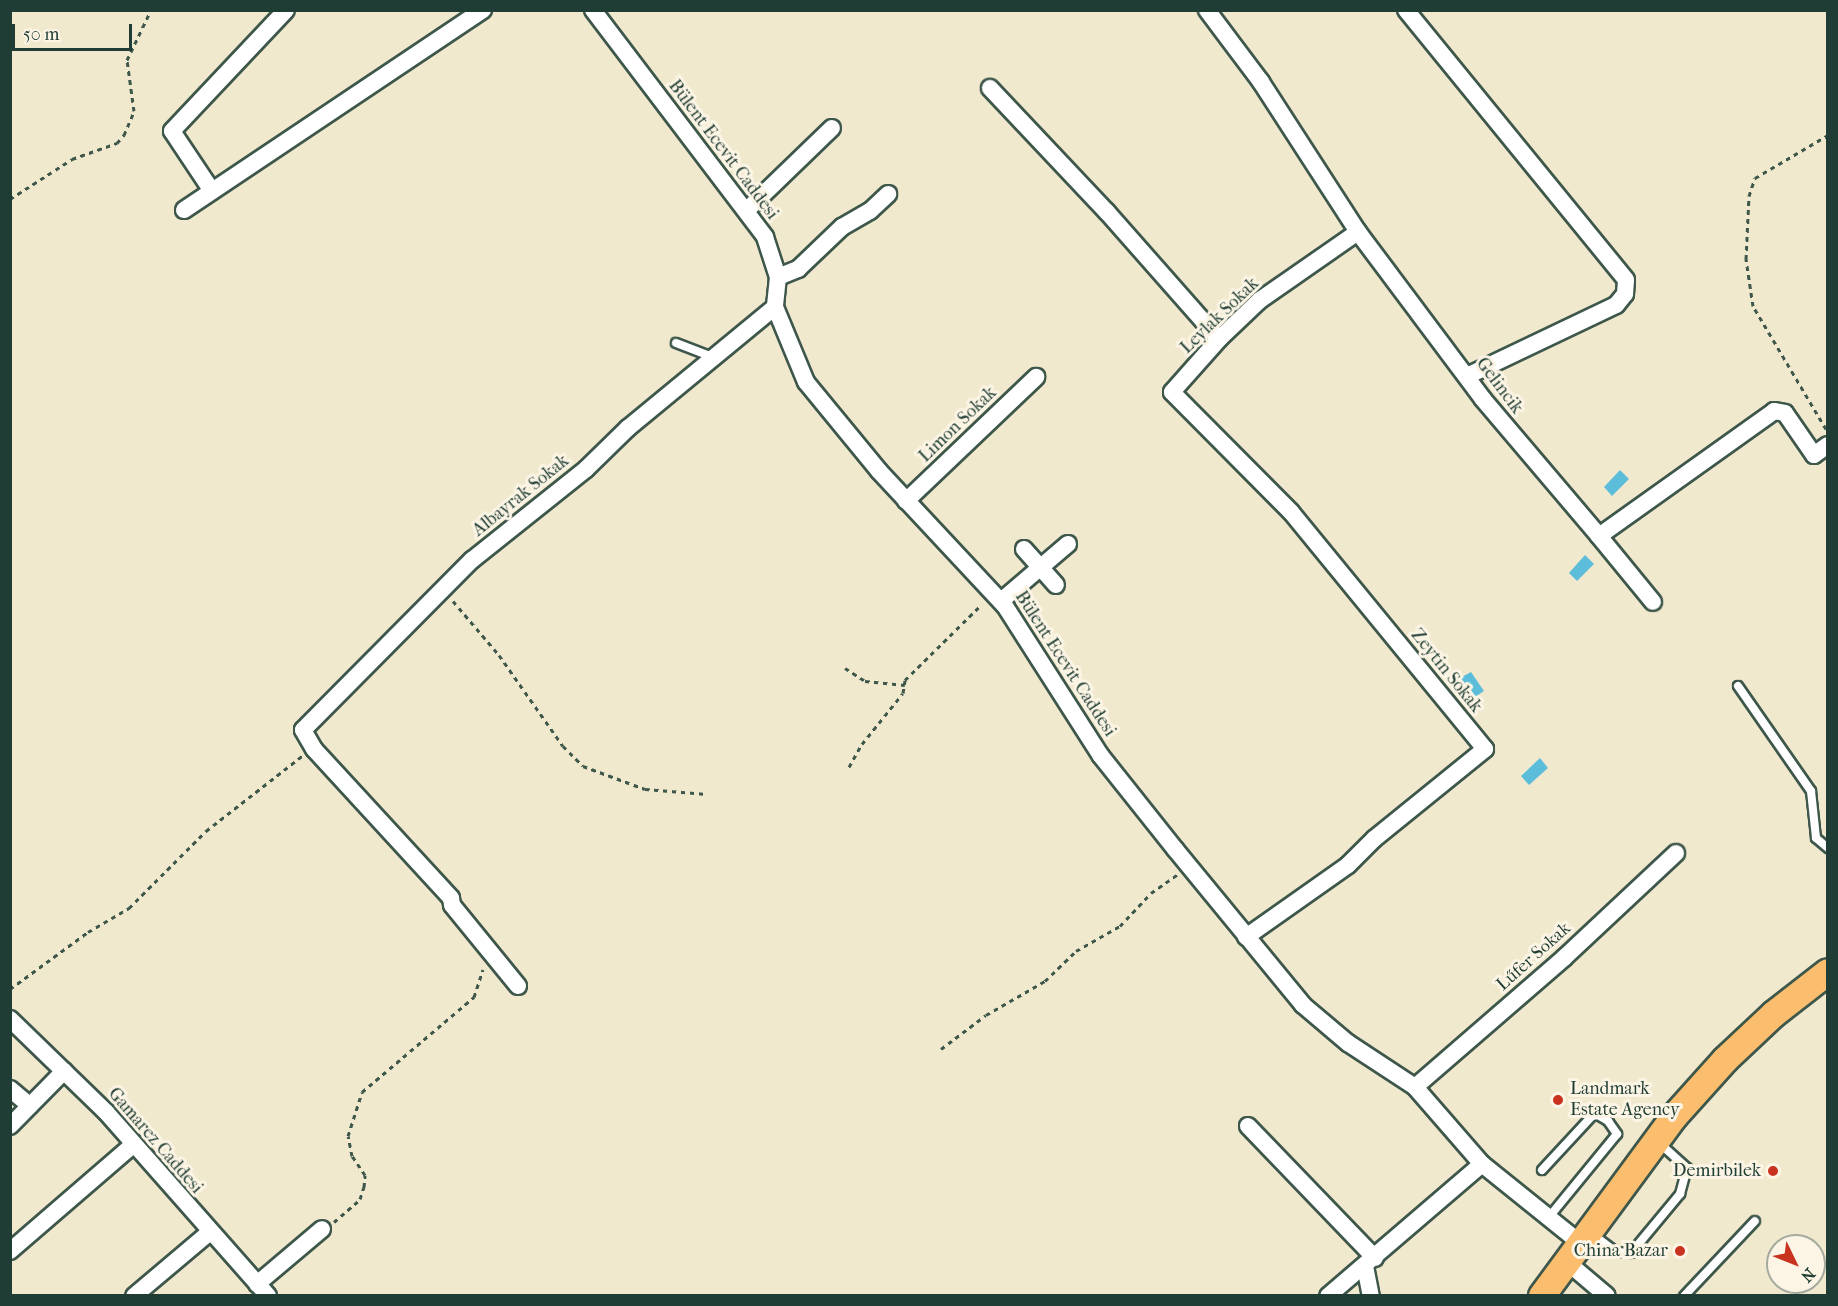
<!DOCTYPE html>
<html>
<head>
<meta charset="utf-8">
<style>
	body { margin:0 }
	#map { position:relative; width:1838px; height:1306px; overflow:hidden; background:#f1e9ce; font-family:"IM FELL French Canon",serif }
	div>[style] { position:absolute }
	.water>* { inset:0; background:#5cbddb }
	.path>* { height:3px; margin-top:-1.5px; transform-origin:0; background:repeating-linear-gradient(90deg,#3e574b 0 4.5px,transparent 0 9px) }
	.roads { filter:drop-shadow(2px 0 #3e574b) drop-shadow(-2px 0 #3e574b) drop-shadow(0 2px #3e574b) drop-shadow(0 -2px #3e574b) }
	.lane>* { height:8px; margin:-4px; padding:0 4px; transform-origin:4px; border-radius:4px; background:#fff }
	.street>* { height:16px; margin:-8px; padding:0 8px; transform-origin:8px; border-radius:8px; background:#fff }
	.primary>* { height:26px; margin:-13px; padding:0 13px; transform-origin:13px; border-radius:13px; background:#fbbe6e }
	.dots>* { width:16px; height:16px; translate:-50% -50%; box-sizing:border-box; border:3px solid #fcf5e5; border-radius:50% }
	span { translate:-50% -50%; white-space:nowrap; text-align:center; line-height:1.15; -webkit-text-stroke:6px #fcf5e5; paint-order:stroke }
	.street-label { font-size:18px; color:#1f3d34 }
	.poi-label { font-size:18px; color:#1f3d34 }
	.left { translate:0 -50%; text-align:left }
	.right { translate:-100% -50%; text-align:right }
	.frame { position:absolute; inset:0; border:12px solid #1f3d34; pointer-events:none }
	.north { position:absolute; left:1766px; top:1234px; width:60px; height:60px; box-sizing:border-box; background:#fcf5e5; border:2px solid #a4ab9e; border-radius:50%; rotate:133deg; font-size:16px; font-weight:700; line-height:24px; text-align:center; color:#1f3d34 }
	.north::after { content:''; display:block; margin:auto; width:21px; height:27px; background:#c8321e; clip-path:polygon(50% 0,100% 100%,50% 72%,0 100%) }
	.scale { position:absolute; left:12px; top:24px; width:120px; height:27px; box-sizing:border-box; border:3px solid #1f3d34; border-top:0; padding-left:8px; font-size:18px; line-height:21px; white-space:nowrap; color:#1f3d34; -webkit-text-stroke:4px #fcf5e5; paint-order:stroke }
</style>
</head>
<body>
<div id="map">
	<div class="water">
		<div style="clip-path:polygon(1620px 470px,1629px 479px,1612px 496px,1604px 487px)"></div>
		<div style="clip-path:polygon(1585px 555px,1594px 564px,1577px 581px,1569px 573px)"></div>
		<div style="clip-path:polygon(1471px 672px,1484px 691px,1475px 697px,1460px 678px)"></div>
		<div style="clip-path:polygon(1540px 758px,1548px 768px,1529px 785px,1521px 776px)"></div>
	</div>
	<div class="path">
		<div style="left:10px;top:199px;width:74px;rotate:-32.8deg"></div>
		<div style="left:72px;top:159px;width:48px;rotate:-19.6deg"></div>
		<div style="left:117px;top:143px;width:11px;rotate:-49deg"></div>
		<div style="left:124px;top:135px;width:26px;rotate:-67deg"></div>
		<div style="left:134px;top:111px;width:51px;rotate:-97.8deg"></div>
		<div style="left:127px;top:60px;width:55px;rotate:-64.4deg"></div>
		<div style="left:1826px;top:429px;width:143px;rotate:-120.7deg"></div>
		<div style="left:1753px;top:306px;width:48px;rotate:-98.5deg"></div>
		<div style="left:1746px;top:259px;width:63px;rotate:-87.3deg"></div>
		<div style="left:1749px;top:196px;width:19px;rotate:-72deg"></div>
		<div style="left:1755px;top:178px;width:85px;rotate:-30.5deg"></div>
		<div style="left:453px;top:601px;width:71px;rotate:49.6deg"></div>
		<div style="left:499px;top:655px;width:111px;rotate:54.9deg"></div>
		<div style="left:563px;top:746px;width:28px;rotate:45deg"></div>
		<div style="left:583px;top:766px;width:66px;rotate:20.4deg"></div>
		<div style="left:645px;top:789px;width:62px;rotate:4.6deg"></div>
		<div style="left:845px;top:668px;width:24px;rotate:33deg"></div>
		<div style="left:865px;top:681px;width:40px;rotate:5.7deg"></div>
		<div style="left:849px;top:767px;width:26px;rotate:-61deg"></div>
		<div style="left:862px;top:744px;width:65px;rotate:-51.2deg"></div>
		<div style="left:903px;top:693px;width:13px;rotate:-81deg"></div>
		<div style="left:905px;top:680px;width:108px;rotate:-44.6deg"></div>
		<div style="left:10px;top:989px;width:97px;rotate:-36.2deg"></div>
		<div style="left:88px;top:932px;width:48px;rotate:-30.3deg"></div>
		<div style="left:129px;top:908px;width:109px;rotate:-45deg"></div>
		<div style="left:206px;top:831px;width:122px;rotate:-38deg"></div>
		<div style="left:941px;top:1049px;width:56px;rotate:-37.1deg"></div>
		<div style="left:986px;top:1015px;width:68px;rotate:-30deg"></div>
		<div style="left:1045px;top:981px;width:43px;rotate:-44.1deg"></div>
		<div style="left:1076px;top:951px;width:51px;rotate:-29.6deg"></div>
		<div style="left:1120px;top:926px;width:45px;rotate:-46.8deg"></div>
		<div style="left:1151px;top:893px;width:32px;rotate:-35deg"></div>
		<div style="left:334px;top:1222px;width:35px;rotate:-41deg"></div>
		<div style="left:360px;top:1199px;width:13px;rotate:-72deg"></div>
		<div style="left:364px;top:1187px;width:12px;rotate:-85deg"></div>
		<div style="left:365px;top:1175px;width:23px;rotate:-124deg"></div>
		<div style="left:352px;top:1156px;width:20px;rotate:-101deg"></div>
		<div style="left:348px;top:1136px;width:46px;rotate:-72.3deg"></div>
		<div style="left:362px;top:1092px;width:147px;rotate:-40.3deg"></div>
		<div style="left:474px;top:997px;width:29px;rotate:-72deg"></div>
	</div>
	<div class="roads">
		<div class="lane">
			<div style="left:676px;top:343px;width:40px;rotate:21deg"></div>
			<div style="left:1738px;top:686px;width:128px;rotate:55.2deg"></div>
			<div style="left:1811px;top:791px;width:47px;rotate:83.9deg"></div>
			<div style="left:1816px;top:838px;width:16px;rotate:40deg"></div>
			<div style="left:1542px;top:1170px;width:74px;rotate:-47.2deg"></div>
			<div style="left:1592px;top:1116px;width:6px;rotate:-9deg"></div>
			<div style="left:1598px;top:1115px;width:12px;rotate:31deg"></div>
			<div style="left:1608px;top:1121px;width:16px;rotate:55deg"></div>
			<div style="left:1617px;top:1134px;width:107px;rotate:129.3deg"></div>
			<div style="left:1592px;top:1234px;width:30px;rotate:37deg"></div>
			<div style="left:1616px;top:1252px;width:15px;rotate:4deg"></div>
			<div style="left:1631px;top:1253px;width:77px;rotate:-50.3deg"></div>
			<div style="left:1680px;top:1194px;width:27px;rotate:-75deg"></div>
			<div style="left:1687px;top:1168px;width:38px;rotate:-138deg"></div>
			<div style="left:1684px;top:1296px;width:103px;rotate:-46.6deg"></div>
		</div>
		<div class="street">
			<div style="left:593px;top:10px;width:285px;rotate:52.8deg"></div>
			<div style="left:765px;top:237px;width:42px;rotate:72deg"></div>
			<div style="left:778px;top:277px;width:30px;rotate:96deg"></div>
			<div style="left:775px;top:307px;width:81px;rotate:67.5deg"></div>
			<div style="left:806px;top:382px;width:115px;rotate:50.6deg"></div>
			<div style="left:879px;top:471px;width:185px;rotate:47deg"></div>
			<div style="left:1005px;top:606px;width:178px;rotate:57.4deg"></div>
			<div style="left:1101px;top:756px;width:119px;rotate:51.5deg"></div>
			<div style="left:1175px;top:849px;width:202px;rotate:50.6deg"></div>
			<div style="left:1303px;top:1005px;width:59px;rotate:40.2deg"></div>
			<div style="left:1348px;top:1043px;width:80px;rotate:33.3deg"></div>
			<div style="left:1415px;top:1087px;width:102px;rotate:49deg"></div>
			<div style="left:1482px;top:1164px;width:124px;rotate:38.8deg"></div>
			<div style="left:1207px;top:10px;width:90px;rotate:53.1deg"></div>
			<div style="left:1261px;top:82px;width:179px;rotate:57.1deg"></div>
			<div style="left:1358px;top:232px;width:207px;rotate:53.2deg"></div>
			<div style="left:1482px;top:398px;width:181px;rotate:49.7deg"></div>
			<div style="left:1599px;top:536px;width:215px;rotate:-35.5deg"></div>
			<div style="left:1774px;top:411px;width:11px;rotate:10deg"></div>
			<div style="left:1785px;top:413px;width:51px;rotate:55.4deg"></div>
			<div style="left:1814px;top:455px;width:17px;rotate:-36deg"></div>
			<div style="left:1406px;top:10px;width:348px;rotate:50.8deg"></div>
			<div style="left:1626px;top:280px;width:14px;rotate:94deg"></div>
			<div style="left:1625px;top:294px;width:14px;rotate:129deg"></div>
			<div style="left:1616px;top:305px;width:165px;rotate:154.5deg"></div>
			<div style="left:990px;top:88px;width:170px;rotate:46.7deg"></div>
			<div style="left:1107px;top:212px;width:169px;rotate:48.6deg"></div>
			<div style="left:212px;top:191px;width:72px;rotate:-123.7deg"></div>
			<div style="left:172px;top:131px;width:166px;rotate:-46.7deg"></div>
			<div style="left:184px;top:210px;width:360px;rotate:-33.8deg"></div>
			<div style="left:747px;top:210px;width:118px;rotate:-44deg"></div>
			<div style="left:778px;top:277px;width:22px;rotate:-22deg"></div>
			<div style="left:798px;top:269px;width:61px;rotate:-43.7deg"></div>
			<div style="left:842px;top:227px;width:32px;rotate:-30deg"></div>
			<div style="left:870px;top:211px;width:25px;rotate:-43deg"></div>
			<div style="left:906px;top:501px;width:180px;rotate:-43.6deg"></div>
			<div style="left:1599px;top:536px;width:85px;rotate:50.7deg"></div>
			<div style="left:1024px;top:549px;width:48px;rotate:48.4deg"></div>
			<div style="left:1001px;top:601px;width:88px;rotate:-40.4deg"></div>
			<div style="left:1246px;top:937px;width:125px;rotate:-35.2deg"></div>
			<div style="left:1348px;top:865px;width:37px;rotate:-45deg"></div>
			<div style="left:1374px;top:839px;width:143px;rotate:-39deg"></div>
			<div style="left:1485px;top:749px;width:306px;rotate:-129.3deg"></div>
			<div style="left:1291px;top:512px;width:169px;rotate:-134.8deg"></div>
			<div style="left:1172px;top:392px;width:71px;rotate:-48.4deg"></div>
			<div style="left:1219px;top:339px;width:57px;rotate:-43.6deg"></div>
			<div style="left:1260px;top:300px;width:119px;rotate:-34.8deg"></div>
			<div style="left:518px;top:986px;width:104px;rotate:-129.2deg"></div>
			<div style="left:452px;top:905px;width:7px;rotate:-98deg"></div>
			<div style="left:451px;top:898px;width:202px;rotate:-132.6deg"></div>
			<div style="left:314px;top:749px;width:22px;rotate:-120deg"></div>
			<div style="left:303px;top:730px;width:240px;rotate:-45.2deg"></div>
			<div style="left:472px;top:560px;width:146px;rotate:-38.6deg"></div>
			<div style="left:586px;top:469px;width:59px;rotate:-44.3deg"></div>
			<div style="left:628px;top:428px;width:190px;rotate:-39.5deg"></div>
			<div style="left:10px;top:1019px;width:134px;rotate:44.1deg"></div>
			<div style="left:106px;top:1112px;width:245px;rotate:48.6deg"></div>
			<div style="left:1415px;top:1087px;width:198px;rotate:-40.9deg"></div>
			<div style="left:1565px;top:957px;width:152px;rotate:-43.1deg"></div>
			<div style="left:10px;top:1089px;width:26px;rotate:40deg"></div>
			<div style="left:10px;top:1126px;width:77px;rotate:-45.5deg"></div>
			<div style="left:1248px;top:1126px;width:183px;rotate:46.1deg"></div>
			<div style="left:10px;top:1251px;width:162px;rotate:-40.8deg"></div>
			<div style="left:1567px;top:1262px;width:52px;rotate:40.4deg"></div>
			<div style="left:1365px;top:1266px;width:31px;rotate:79deg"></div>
			<div style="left:257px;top:1284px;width:85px;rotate:-40.2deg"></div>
			<div style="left:134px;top:1296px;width:99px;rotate:-40.1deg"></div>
			<div style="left:1328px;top:1296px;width:203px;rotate:-40.6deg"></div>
		</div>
		<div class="primary">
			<div style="left:1542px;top:1296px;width:221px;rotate:-53.6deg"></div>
			<div style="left:1673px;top:1118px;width:78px;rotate:-48.1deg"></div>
			<div style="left:1725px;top:1060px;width:67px;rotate:-43.2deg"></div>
			<div style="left:1774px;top:1014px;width:68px;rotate:-37.9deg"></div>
		</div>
	</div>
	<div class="dots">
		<div style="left:1558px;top:1100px;background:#c8321e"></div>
		<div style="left:1773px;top:1171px;background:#c8321e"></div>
		<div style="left:1680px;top:1251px;background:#c8321e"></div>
	</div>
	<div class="street-label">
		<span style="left:723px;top:150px;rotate:53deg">Bülent Ecevit Caddesi</span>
		<span style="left:1220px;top:316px;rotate:-44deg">Leylak Sokak</span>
		<span style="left:1499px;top:386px;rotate:53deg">Gelincik</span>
		<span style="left:958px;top:425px;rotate:-44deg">Limon Sokak</span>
		<span style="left:521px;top:496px;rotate:-39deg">Albayrak Sokak</span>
		<span style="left:1065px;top:664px;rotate:57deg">Bülent Ecevit Caddesi</span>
		<span style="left:1446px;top:671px;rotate:51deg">Zeytin Sokak</span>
		<span style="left:1534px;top:957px;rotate:-42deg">Lűfer Sokak</span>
		<span style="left:155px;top:1141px;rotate:49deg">Gamarez Caddesi</span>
	</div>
	<div class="poi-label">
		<span class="left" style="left:1570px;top:1100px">Landmark<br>Estate Agency</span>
		<span class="right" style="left:1761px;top:1171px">Demirbilek</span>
		<span class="right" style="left:1668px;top:1251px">China Bazar</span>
	</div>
	<div class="frame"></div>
	<div class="north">N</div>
	<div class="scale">50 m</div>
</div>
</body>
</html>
